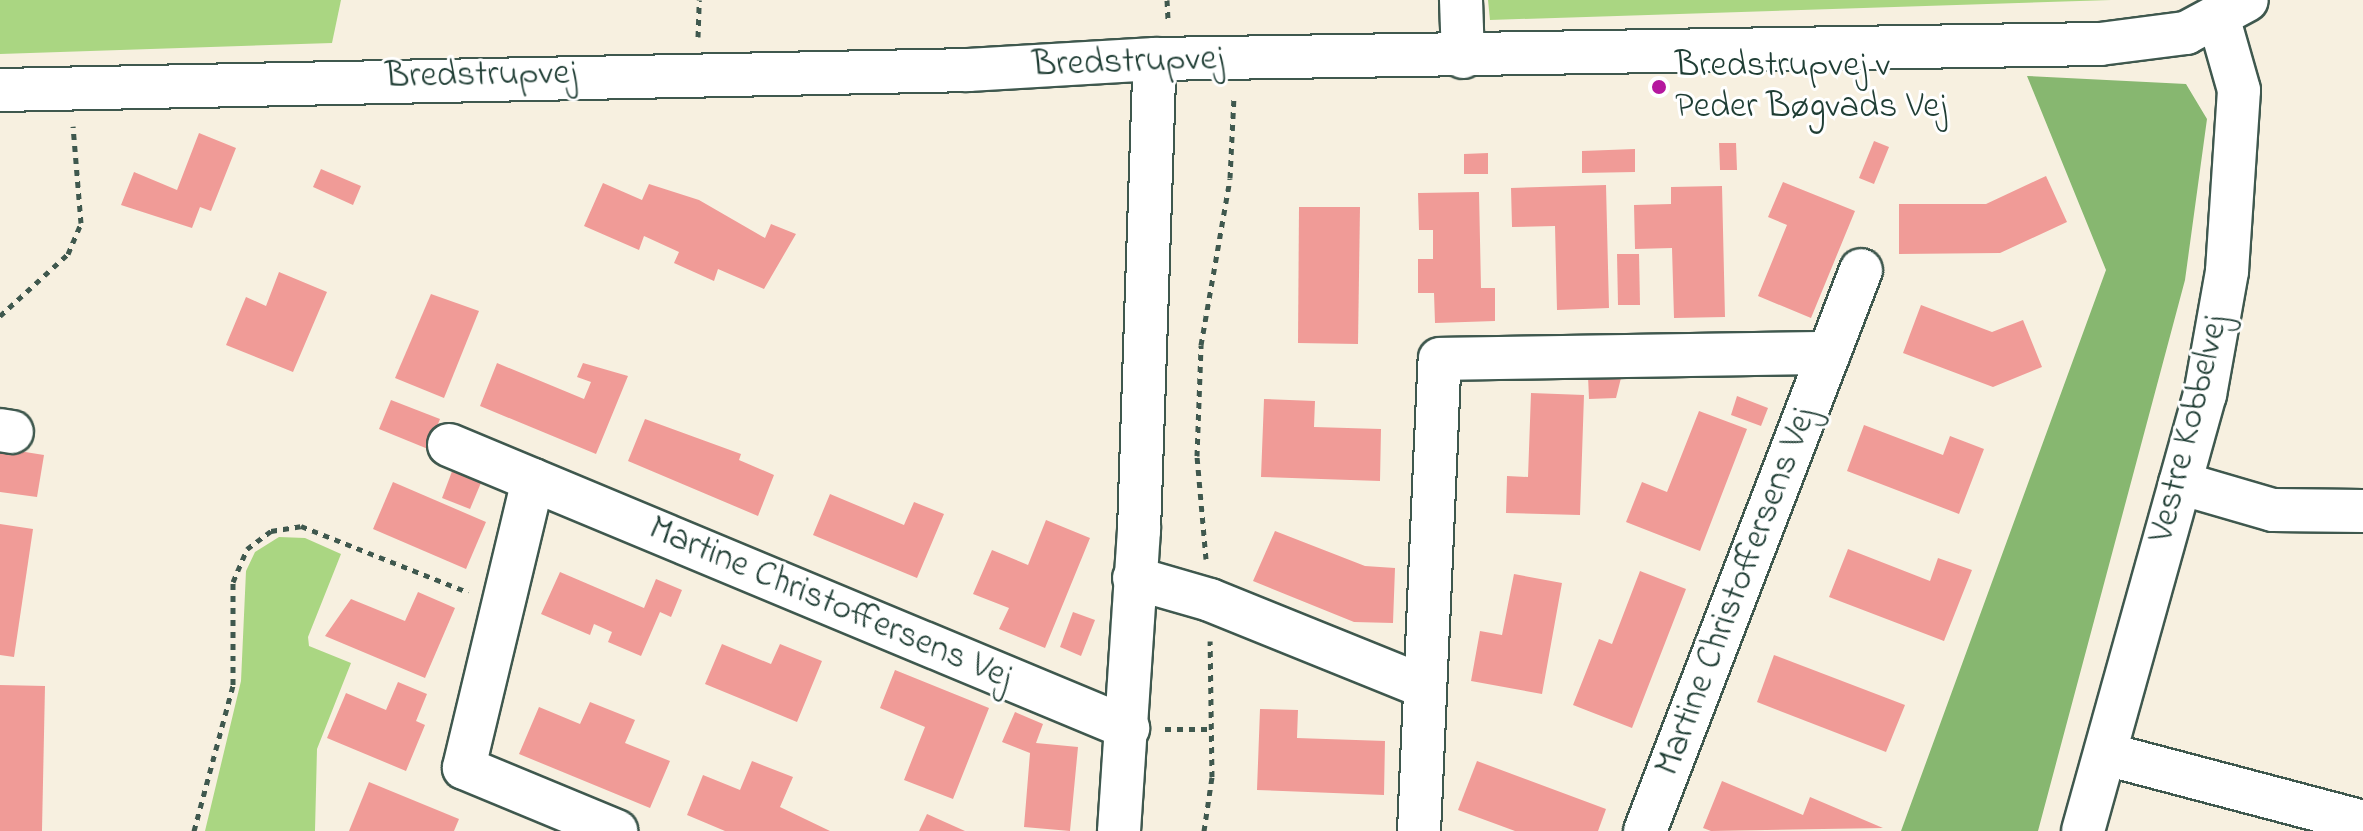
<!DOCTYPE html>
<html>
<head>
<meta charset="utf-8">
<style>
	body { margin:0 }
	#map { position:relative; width:2363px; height:831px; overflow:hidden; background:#f7f0e0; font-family:"Indie Flower",sans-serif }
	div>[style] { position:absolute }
	.green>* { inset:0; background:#aad682 }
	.forest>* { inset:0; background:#87b770 }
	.building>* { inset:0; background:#f09b97 }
	.path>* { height:5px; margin-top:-2.5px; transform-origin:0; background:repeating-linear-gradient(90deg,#3f584e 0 6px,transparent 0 12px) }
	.roads { filter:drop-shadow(2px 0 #3f584e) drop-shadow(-2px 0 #3f584e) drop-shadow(0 2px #3f584e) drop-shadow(0 -2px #3f584e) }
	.minor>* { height:42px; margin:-21px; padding:0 21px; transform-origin:21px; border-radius:21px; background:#fff }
	.dots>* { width:22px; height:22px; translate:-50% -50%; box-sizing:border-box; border:4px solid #fff; border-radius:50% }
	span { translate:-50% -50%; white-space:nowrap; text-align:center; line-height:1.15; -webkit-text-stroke:6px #fff; paint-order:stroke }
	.street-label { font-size:36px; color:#1f3d34 }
	.poi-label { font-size:36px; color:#1f3d34 }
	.left { translate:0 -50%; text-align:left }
</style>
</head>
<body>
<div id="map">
	<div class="green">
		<div style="clip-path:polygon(0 0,341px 0,332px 43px,0 54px)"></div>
		<div style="clip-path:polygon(1488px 0,2111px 0,1490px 20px)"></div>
		<div style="clip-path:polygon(279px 537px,305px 538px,341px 554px,308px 637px,309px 646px,351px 663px,317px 749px,315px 831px,205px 831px,241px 681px,246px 571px,255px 552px)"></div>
	</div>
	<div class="forest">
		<div style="clip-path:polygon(2027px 76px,2186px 84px,2207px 119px,2185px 280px,2038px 831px,1901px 831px,2106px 270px)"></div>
	</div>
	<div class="building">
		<div style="clip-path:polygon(199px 133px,236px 148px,211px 211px,200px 207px,192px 228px,121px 205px,134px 172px,177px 190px)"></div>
		<div style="clip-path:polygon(1874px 141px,1889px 147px,1874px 184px,1859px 178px)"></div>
		<div style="clip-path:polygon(1719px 143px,1736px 143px,1737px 170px,1720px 170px)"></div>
		<div style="clip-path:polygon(1635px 149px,1635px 172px,1582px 173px,1582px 151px)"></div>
		<div style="clip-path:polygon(1488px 153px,1488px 174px,1464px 174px,1464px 154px)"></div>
		<div style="clip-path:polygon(321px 169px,361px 186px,353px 205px,313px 187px)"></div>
		<div style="clip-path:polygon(2046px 176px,2067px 222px,2000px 253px,1899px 254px,1899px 204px,1986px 204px)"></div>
		<div style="clip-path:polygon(1783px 182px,1855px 211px,1811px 318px,1758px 296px,1787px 225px,1768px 217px)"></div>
		<div style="clip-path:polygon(603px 183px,642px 200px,649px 184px,699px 200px,765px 238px,771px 224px,796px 234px,764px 289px,718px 269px,714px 281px,674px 263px,679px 252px,644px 236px,639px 250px,584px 226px)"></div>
		<div style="clip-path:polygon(1606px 185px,1609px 308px,1557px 310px,1555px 226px,1512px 227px,1511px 188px)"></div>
		<div style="clip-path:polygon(1722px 186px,1725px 317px,1674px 318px,1672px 248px,1635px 249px,1634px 205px,1671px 204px,1671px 187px)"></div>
		<div style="clip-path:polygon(1479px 192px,1481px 288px,1495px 288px,1495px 321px,1435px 323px,1434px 293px,1418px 293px,1418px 259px,1433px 259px,1433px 230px,1419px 230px,1418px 193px)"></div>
		<div style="clip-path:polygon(1299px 207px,1360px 207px,1358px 344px,1298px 343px)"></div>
		<div style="clip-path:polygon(1617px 254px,1639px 254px,1640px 305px,1618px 305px)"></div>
		<div style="clip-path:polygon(279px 272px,327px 292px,293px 372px,226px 345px,246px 297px,266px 306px)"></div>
		<div style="clip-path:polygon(431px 294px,479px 311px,444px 398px,395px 378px)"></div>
		<div style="clip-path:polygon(1921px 305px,1992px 332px,2023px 320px,2042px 367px,1993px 387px,1903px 353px)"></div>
		<div style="clip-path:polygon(497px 363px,584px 399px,591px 382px,577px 377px,583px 363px,628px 376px,596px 454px,480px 406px)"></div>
		<div style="clip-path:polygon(1622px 374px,1616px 398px,1589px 399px,1588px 376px)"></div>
		<div style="clip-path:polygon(1531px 393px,1584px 395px,1580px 515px,1506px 513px,1507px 476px,1528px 477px)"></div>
		<div style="clip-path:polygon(1737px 396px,1768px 408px,1761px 426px,1731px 415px)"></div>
		<div style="clip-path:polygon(1264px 399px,1315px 401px,1314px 427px,1381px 429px,1380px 481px,1261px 477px)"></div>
		<div style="clip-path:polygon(391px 400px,440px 419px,428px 449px,379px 429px)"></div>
		<div style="clip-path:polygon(1699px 411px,1747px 429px,1700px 551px,1626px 522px,1642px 482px,1667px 492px)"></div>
		<div style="clip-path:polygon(645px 419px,741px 454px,739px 460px,774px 475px,758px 516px,628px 461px)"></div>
		<div style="clip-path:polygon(1864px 425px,1943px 455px,1950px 436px,1984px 449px,1959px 514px,1847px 471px)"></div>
		<div style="clip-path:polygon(0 448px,44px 455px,37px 497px,0 492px)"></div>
		<div style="clip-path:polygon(454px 466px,483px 478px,470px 509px,442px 498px)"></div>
		<div style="clip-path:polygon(393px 482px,486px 522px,466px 569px,373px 529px)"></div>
		<div style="clip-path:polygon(830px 494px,904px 525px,914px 502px,944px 514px,917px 578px,813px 535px)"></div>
		<div style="clip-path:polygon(1046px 520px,1090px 538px,1045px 648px,999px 629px,1009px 608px,973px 594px,992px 550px,1028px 565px)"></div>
		<div style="clip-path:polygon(0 524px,33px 529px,14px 657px,0 655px)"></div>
		<div style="clip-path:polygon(1275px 531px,1365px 566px,1395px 568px,1393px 623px,1354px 622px,1253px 581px)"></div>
		<div style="clip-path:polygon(1848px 549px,1930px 581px,1938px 558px,1972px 570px,1944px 641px,1829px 597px)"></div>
		<div style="clip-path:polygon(1640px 571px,1686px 589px,1632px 728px,1573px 705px,1599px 639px,1612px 644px)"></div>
		<div style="clip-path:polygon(560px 572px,644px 608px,656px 579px,682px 590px,671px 617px,660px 612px,641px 656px,608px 642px,612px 632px,594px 624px,590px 635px,541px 614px)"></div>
		<div style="clip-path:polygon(1514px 574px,1562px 583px,1542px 694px,1471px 681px,1480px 631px,1502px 635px)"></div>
		<div style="clip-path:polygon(418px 592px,455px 608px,425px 678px,325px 636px,351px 599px,405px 621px)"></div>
		<div style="clip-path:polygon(1073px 612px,1095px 620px,1081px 656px,1060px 647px)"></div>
		<div style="clip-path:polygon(722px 644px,771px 664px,780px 644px,822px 661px,797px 722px,705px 684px)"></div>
		<div style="clip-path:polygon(1774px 655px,1905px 705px,1886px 752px,1757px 702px)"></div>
		<div style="clip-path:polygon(895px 670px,989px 708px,953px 799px,904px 780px,925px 727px,880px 708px)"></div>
		<div style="clip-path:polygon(398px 682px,427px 694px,416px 721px,425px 725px,406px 771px,327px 738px,346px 693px,386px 710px)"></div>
		<div style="clip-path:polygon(0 685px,45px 686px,42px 831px,0 831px)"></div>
		<div style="clip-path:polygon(590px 702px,635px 720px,625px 743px,670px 761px,650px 808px,519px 754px,539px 707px,580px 724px)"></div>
		<div style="clip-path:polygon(1260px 709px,1298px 710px,1297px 738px,1385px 741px,1384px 795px,1257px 790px)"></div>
		<div style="clip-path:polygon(1015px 712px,1043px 724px,1036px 743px,1078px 747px,1070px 831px,1024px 827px,1030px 753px,1002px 742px)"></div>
		<div style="clip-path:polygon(752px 761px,793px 777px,780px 807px,830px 831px,725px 831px,687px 815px,703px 775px,740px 790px)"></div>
		<div style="clip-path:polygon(1477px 761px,1606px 809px,1598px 831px,1515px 831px,1458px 810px)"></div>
		<div style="clip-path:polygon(1722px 781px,1803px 815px,1810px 797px,1883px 828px,1711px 831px,1703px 828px)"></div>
		<div style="clip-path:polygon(369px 782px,459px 819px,454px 831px,349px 831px)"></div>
		<div style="clip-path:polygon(927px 814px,965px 831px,919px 831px)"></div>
	</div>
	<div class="path">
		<div style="left:1167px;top:0;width:19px;rotate:87deg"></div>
		<div style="left:698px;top:37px;width:37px;rotate:-88deg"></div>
		<div style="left:0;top:316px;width:92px;rotate:-42.4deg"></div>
		<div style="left:68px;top:254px;width:34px;rotate:-67deg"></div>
		<div style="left:81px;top:223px;width:97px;rotate:-94.7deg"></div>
		<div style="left:1206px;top:559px;width:103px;rotate:-95deg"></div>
		<div style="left:1197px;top:456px;width:111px;rotate:-87.9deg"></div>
		<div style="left:1201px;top:345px;width:169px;rotate:-80.1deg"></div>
		<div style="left:1230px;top:178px;width:82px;rotate:-87.2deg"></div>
		<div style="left:1165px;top:729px;width:47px"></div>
		<div style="left:194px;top:831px;width:151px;rotate:-75deg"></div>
		<div style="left:233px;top:685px;width:103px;rotate:-90deg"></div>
		<div style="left:233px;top:582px;width:36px;rotate:-67deg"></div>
		<div style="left:247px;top:549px;width:30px;rotate:-37deg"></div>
		<div style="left:271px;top:531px;width:30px;rotate:-9deg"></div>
		<div style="left:301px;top:526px;width:180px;rotate:21.6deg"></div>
		<div style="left:1204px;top:831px;width:55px;rotate:-81.6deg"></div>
		<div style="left:1212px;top:777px;width:136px;rotate:-90.8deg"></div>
	</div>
	<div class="roads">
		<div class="minor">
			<div style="left:1461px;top:0;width:57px;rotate:88deg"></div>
			<div style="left:0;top:90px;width:968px;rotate:-1.18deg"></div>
			<div style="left:968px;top:70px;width:187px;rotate:-3.4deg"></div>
			<div style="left:1155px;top:59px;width:945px;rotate:-0.91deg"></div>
			<div style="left:2100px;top:44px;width:87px;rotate:-7.3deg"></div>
			<div style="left:2186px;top:33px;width:69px;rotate:-28.4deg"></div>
			<div style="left:0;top:430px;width:12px;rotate:9deg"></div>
			<div style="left:449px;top:445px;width:736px;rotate:22.63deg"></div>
			<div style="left:533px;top:480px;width:296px;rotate:103.5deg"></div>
			<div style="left:464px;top:768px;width:165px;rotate:22.5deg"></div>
			<div style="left:2180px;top:483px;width:97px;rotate:16.2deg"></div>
			<div style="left:2273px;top:510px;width:90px;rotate:0.6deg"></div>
			<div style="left:1134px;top:578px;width:79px;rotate:16.1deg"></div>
			<div style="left:1210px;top:600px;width:230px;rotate:22deg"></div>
			<div style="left:2106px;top:754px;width:266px;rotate:14.8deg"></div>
			<div style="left:1119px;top:831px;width:302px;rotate:-86.2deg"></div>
			<div style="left:1139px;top:530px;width:471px;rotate:-88.1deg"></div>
			<div style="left:1419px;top:831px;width:472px;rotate:-87.5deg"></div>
			<div style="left:1440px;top:359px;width:389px;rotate:-0.9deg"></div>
			<div style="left:1645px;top:831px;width:601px;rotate:-68.94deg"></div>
			<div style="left:2083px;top:831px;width:453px;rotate:-74.4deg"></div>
			<div style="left:2205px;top:395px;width:126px;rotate:-79.9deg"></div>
			<div style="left:2227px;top:271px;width:181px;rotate:-86.2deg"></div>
			<div style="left:2239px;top:90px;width:73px;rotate:-105.9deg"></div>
		</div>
	</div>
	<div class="dots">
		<div style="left:1659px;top:87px;background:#b5179e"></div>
	</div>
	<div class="street-label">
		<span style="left:1128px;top:63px;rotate:-2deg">Bredstrupvej</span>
		<span style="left:481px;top:76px;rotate:-1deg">Bredstrupvej</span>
		<span style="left:2190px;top:429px;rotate:-76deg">Vestre Kobbelvej</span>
		<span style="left:1737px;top:592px;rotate:-69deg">Martine Christoffersens Vej</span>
		<span style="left:830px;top:604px;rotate:23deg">Martine Christoffersens Vej</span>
	</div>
	<div class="poi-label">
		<span class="left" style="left:1675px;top:87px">Bredstrupvej v<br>Peder Bøgvads Vej</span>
	</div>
</div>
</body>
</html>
